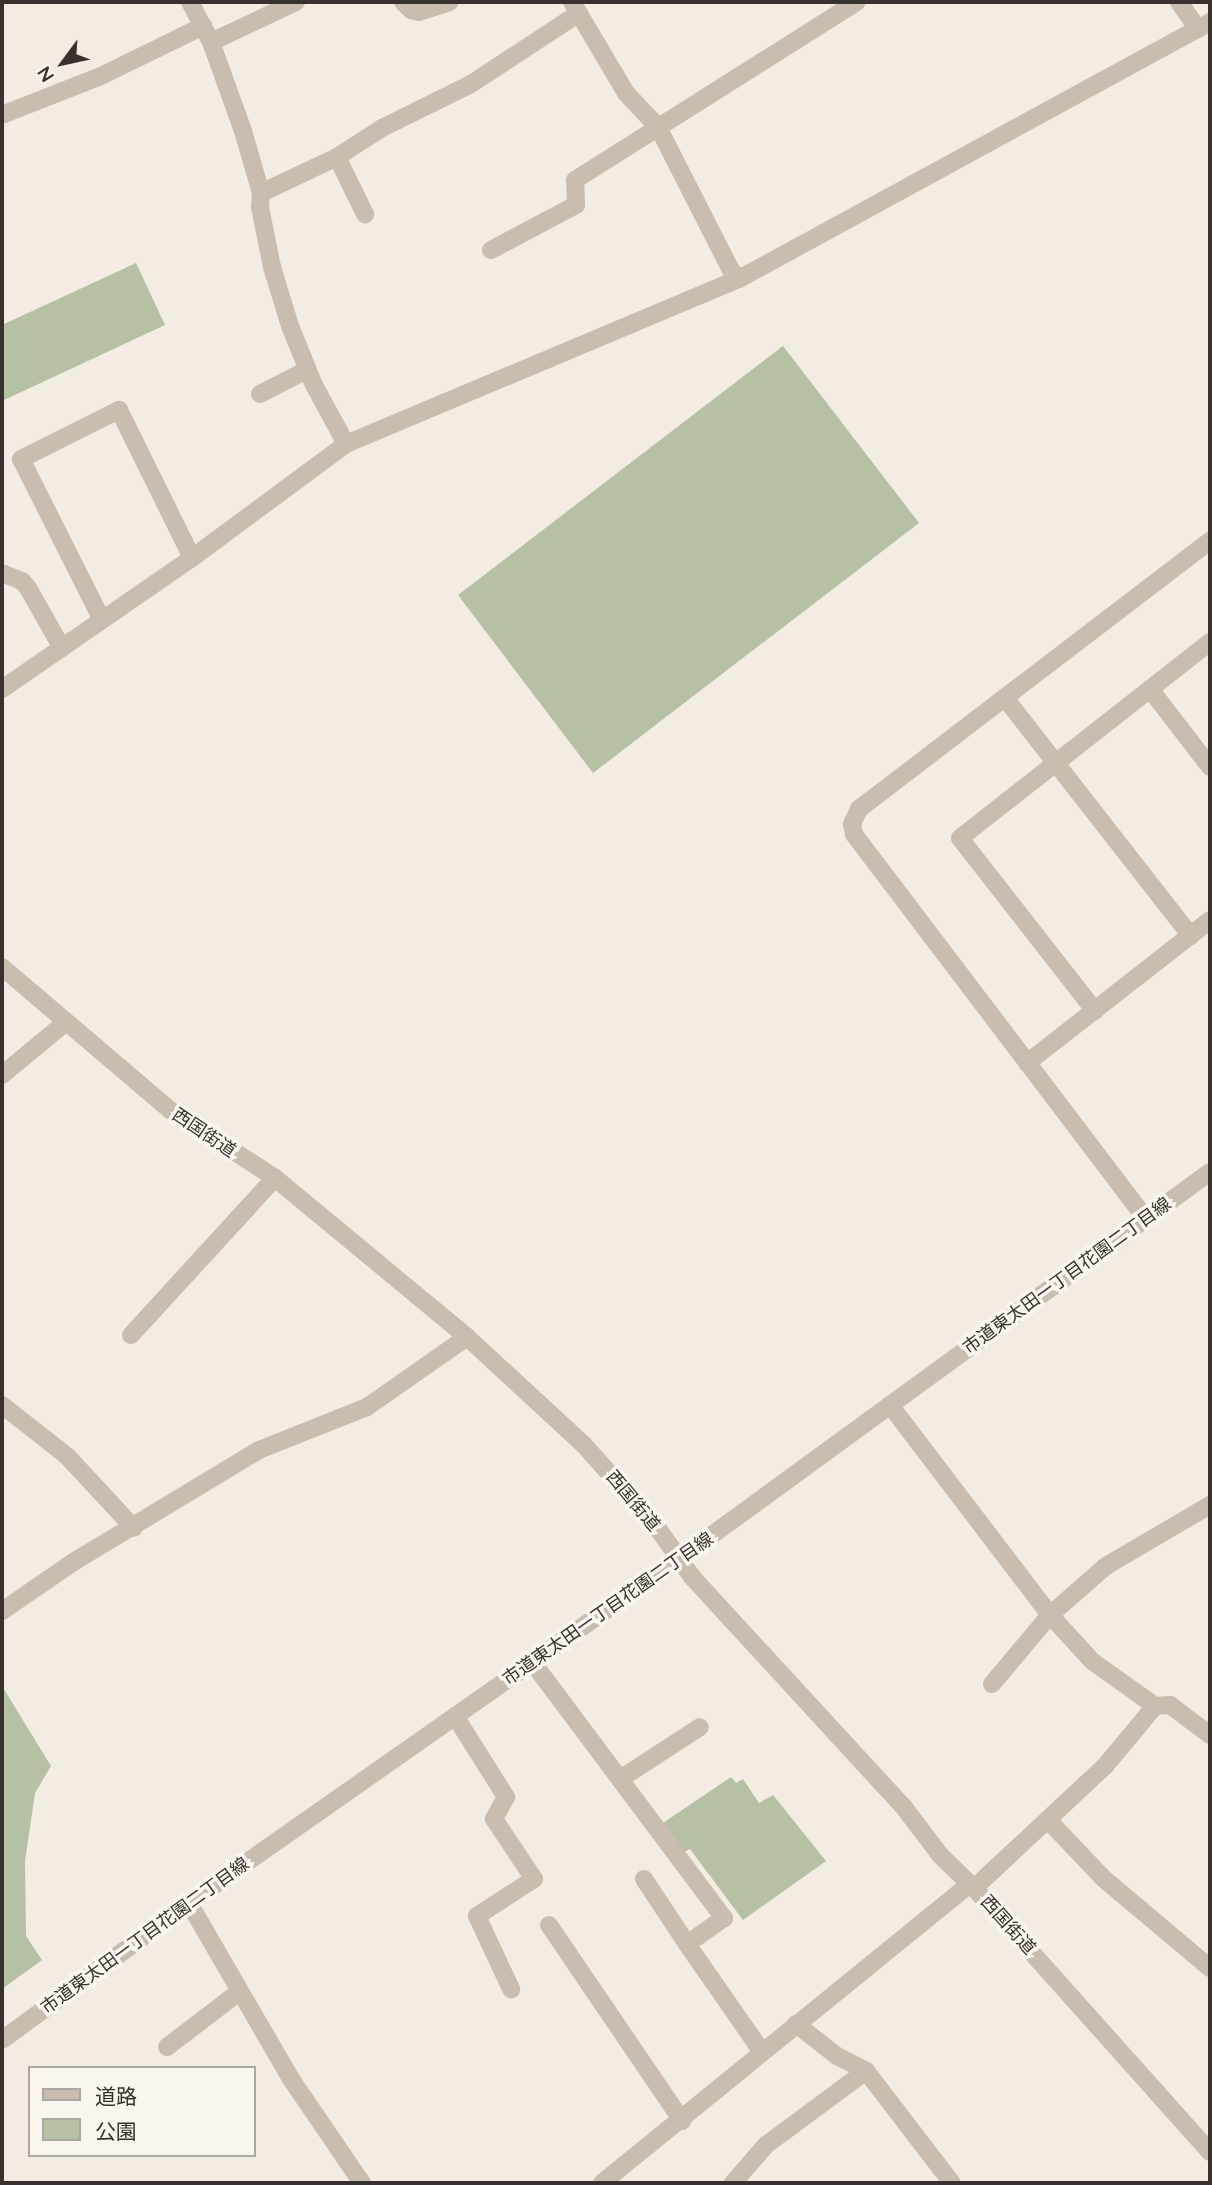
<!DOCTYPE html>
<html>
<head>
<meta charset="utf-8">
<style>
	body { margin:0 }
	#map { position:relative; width:1212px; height:2185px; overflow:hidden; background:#f2ece3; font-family:Quicksand,"Noto Sans JP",sans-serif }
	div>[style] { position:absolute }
	.green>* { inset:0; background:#b5c0a4 }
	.minor>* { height:18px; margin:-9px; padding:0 9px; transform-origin:9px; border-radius:9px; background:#c9bdaf }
	.tertiary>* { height:18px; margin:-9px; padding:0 9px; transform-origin:9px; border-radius:9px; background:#c9bdaf }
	span { translate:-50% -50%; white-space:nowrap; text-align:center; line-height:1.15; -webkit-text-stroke:7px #faf5ef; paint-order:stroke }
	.street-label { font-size:18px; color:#39312d }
	.frame { position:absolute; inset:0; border:4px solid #39312d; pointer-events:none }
	.legend { position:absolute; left:28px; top:2066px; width:228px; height:91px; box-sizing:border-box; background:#faf5ef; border:2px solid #ada7a1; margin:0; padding:9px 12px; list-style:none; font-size:21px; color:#39312d }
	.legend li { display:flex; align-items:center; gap:14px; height:35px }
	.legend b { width:35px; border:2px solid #ada7a1 }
	.north { position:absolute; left:28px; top:28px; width:70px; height:70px; -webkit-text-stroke:5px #faf5ef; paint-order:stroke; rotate:237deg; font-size:19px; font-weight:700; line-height:28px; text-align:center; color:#39312d }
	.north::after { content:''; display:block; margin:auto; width:24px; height:32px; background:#39312d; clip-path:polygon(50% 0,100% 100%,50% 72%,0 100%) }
</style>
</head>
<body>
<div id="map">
	<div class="green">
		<div style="clip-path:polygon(136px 263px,165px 325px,2px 401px,2px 325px)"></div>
		<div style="clip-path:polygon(783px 346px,919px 523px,593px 773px,458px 595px)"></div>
		<div style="clip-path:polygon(2px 1686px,51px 1766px,35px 1793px,25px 1861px,26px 1936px,42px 1960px,2px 1989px)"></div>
		<div style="clip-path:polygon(731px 1777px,736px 1783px,743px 1779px,759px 1803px,773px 1795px,826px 1861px,743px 1920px,690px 1849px,684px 1852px,663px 1823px)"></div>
	</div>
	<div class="minor">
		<div style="left:190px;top:2px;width:45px;rotate:62.3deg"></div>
		<div style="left:211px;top:42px;width:95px;rotate:70.2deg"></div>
		<div style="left:243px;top:131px;width:65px;rotate:73.8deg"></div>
		<div style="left:261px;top:193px;width:14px;rotate:94deg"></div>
		<div style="left:260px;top:207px;width:61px;rotate:78.7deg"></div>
		<div style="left:272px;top:267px;width:62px;rotate:73deg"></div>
		<div style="left:290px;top:326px;width:64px;rotate:67.9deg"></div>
		<div style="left:314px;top:385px;width:67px;rotate:61.5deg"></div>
		<div style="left:403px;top:2px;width:11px;rotate:45deg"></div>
		<div style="left:411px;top:10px;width:8px;rotate:14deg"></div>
		<div style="left:419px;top:12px;width:32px;rotate:-18deg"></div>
		<div style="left:572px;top:2px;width:106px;rotate:59.3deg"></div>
		<div style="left:626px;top:93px;width:47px;rotate:46.7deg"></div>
		<div style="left:658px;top:127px;width:161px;rotate:63deg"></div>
		<div style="left:731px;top:270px;width:12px;rotate:48deg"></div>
		<div style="left:1179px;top:2px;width:33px;rotate:55deg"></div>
		<div style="left:211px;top:42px;width:94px;rotate:-25.2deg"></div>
		<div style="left:2px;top:115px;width:106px;rotate:-21.5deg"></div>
		<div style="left:101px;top:76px;width:114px;rotate:-26.1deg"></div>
		<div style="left:337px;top:157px;width:64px;rotate:63.8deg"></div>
		<div style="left:261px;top:193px;width:84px;rotate:-25.3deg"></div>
		<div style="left:337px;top:157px;width:54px;rotate:-32.8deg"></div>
		<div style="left:382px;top:128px;width:99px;rotate:-26.3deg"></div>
		<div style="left:471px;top:84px;width:129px;rotate:-33.3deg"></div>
		<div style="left:491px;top:250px;width:96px;rotate:-27.9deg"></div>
		<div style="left:576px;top:205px;width:25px;rotate:-92deg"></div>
		<div style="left:575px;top:180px;width:333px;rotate:-32.3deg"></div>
		<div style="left:260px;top:394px;width:53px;rotate:-27.1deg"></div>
		<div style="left:2px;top:573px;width:22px;rotate:22deg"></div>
		<div style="left:22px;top:581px;width:9px;rotate:49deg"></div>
		<div style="left:28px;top:588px;width:69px;rotate:60.5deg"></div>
		<div style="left:102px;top:620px;width:180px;rotate:-116.7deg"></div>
		<div style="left:21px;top:459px;width:110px;rotate:-26.6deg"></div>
		<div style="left:119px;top:410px;width:165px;rotate:63.7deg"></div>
		<div style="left:2px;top:689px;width:231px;rotate:-34.6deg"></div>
		<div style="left:192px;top:558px;width:192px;rotate:-36.5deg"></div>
		<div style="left:346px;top:444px;width:426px;rotate:-22.8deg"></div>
		<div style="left:739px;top:279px;width:537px;rotate:-28.62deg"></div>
		<div style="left:1150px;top:689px;width:98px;rotate:52.4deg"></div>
		<div style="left:1005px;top:698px;width:302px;rotate:52deg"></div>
		<div style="left:2px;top:967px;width:221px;rotate:40.4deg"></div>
		<div style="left:170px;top:1110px;width:125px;rotate:32.9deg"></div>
		<div style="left:275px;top:1178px;width:249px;rotate:39.6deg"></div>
		<div style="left:467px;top:1337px;width:159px;rotate:42.7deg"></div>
		<div style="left:584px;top:1445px;width:108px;rotate:48.4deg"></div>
		<div style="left:656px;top:1526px;width:64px;rotate:54.6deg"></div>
		<div style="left:693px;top:1578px;width:310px;rotate:47.4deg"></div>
		<div style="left:903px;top:1806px;width:61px;rotate:52.9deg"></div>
		<div style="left:940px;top:1855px;width:47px;rotate:44.1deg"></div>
		<div style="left:974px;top:1888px;width:354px;rotate:48.2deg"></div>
		<div style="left:1095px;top:1011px;width:219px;rotate:-128deg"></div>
		<div style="left:960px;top:838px;width:318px;rotate:-38.1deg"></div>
		<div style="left:1027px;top:1063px;width:232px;rotate:-38deg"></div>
		<div style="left:2px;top:1075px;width:83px;rotate:-39.6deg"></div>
		<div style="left:131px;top:1335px;width:213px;rotate:-47.5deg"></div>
		<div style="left:2px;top:1405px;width:83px;rotate:38.1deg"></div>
		<div style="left:67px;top:1456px;width:98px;rotate:47.1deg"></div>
		<div style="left:890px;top:1405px;width:264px;rotate:52.7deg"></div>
		<div style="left:1050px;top:1615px;width:62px;rotate:47.6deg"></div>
		<div style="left:1092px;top:1661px;width:77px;rotate:35.5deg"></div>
		<div style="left:1155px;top:1706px;width:78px;rotate:129.8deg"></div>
		<div style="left:1105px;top:1766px;width:179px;rotate:137deg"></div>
		<div style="left:2px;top:1611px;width:88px;rotate:-34.4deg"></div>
		<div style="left:75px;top:1561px;width:215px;rotate:-31.1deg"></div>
		<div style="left:259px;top:1450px;width:116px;rotate:-21.7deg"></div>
		<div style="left:367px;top:1407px;width:122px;rotate:-35deg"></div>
		<div style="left:533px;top:1663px;width:319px;rotate:53.2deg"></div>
		<div style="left:724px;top:1918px;width:45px;rotate:144.9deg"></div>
		<div style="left:687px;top:1944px;width:131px;rotate:55.2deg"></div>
		<div style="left:992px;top:1684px;width:90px;rotate:-50deg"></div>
		<div style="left:1050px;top:1615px;width:74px;rotate:-41.2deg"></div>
		<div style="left:1106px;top:1566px;width:121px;rotate:-30.4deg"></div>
		<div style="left:1155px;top:1706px;width:15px;rotate:-4deg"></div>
		<div style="left:1170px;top:1705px;width:50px;rotate:36.9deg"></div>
		<div style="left:455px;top:1716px;width:96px;rotate:57.8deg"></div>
		<div style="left:506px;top:1797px;width:25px;rotate:119deg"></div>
		<div style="left:494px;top:1819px;width:72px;rotate:56.3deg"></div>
		<div style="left:534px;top:1879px;width:68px;rotate:147deg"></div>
		<div style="left:477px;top:1916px;width:81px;rotate:65deg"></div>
		<div style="left:620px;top:1779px;width:95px;rotate:-33deg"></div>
		<div style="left:1048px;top:1820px;width:80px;rotate:46.5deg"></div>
		<div style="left:1103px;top:1878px;width:140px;rotate:40.1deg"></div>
		<div style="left:644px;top:1879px;width:78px;rotate:56.5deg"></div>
		<div style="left:189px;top:1903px;width:203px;rotate:59.9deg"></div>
		<div style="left:291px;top:2079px;width:126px;rotate:55.7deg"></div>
		<div style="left:549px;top:1925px;width:237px;rotate:55.8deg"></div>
		<div style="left:796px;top:2024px;width:52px;rotate:38deg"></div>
		<div style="left:837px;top:2056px;width:33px;rotate:27deg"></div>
		<div style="left:866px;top:2071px;width:141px;rotate:52.5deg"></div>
		<div style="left:167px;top:2047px;width:91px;rotate:-37.4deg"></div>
		<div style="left:602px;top:2183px;width:474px;rotate:-39.1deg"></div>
		<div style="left:733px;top:2183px;width:50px;rotate:-49deg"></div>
		<div style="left:766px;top:2145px;width:124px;rotate:-36.5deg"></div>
	</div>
	<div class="tertiary">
		<div style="left:1146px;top:1219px;width:483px;rotate:-127.2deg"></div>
		<div style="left:854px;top:834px;width:10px;rotate:-101deg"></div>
		<div style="left:852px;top:824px;width:17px;rotate:-65deg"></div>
		<div style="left:859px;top:809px;width:442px;rotate:-37.4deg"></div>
		<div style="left:2px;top:2040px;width:232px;rotate:-36.2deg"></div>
		<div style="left:189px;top:1903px;width:599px;rotate:-35.07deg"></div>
		<div style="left:679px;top:1559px;width:657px;rotate:-36.09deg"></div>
	</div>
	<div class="street-label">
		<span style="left:204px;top:1133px;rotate:34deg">西国街道</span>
		<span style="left:1067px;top:1276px;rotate:-36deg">市道東太田一丁目花園二丁目線</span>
		<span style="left:633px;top:1501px;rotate:50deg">西国街道</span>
		<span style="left:608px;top:1609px;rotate:-35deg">市道東太田一丁目花園二丁目線</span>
		<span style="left:1008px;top:1925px;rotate:48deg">西国街道</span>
		<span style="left:145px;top:1936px;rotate:-36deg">市道東太田一丁目花園二丁目線</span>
	</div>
	<div class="frame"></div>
	<ul class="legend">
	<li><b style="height:9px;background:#c9bdaf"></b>道路</li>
	<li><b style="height:19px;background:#b5c0a4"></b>公園</li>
	</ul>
	<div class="north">N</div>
</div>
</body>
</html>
